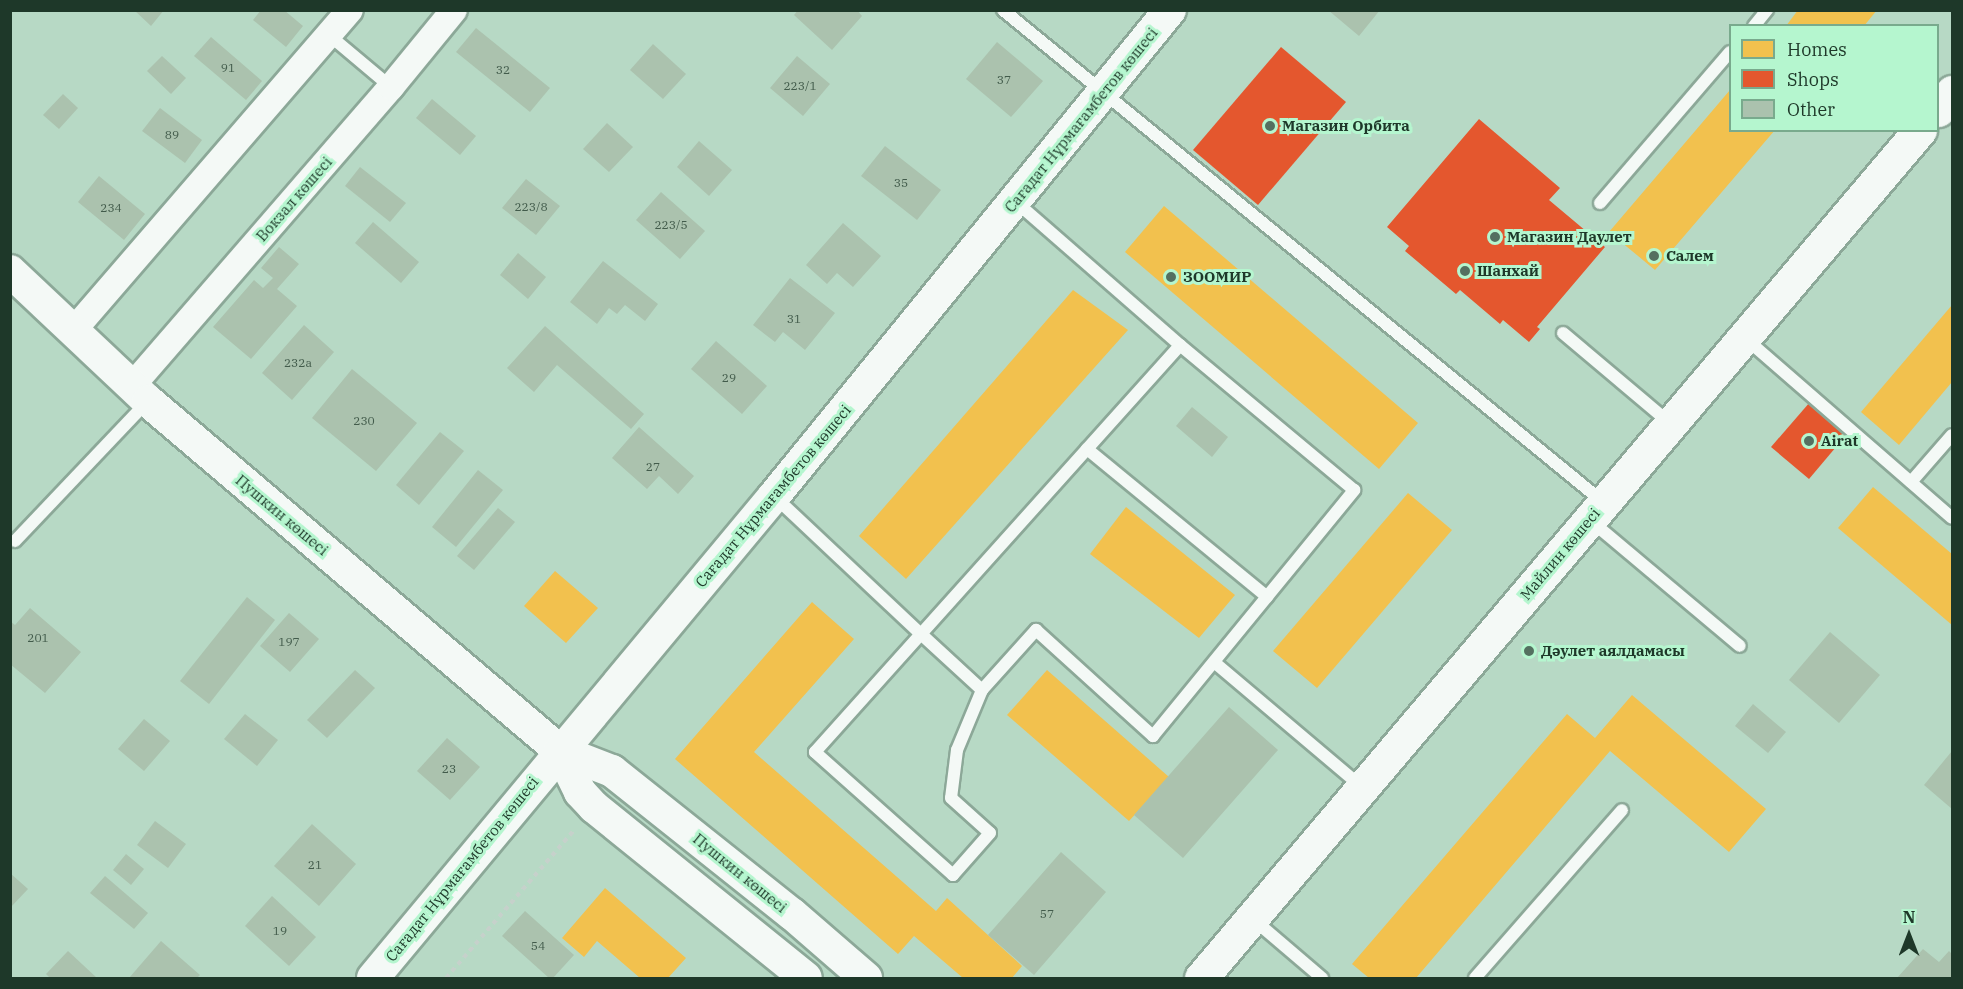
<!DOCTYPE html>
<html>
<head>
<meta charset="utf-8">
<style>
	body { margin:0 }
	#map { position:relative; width:1963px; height:989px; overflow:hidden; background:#b7d9c5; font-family:"IBM Plex Serif",serif }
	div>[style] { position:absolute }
	.homes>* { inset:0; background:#f2c14e }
	.shops>* { inset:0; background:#e4572e }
	.building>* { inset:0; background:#abc2ae }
	.path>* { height:4px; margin-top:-2px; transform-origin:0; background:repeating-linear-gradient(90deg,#c6d1cb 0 4.5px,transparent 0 9px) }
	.roads { filter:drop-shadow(2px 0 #8ca898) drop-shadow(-2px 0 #8ca898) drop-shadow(0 2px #8ca898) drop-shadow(0 -2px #8ca898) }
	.service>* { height:12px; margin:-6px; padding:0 6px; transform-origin:6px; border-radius:6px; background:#f4f9f6 }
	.minor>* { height:26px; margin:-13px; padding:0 13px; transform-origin:13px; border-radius:13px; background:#f4f9f6 }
	.tertiary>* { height:32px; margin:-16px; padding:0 16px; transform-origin:16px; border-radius:16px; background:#f4f9f6 }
	.secondary>* { height:33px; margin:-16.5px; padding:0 16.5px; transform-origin:16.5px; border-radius:16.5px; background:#f4f9f6 }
	.dots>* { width:16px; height:16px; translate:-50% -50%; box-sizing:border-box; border:3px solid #b5f6cf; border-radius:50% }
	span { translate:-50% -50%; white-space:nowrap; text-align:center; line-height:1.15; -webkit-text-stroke:6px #b5f6cf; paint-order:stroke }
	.number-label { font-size:12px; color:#425b4b }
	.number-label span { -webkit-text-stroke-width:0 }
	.street-label { font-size:15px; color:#1e3829 }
	.poi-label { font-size:15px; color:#1e3829; font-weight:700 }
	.left { translate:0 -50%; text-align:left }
	.frame { position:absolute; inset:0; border:12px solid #1e3829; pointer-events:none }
	.legend { position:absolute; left:1729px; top:24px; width:210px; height:108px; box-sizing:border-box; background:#b5f6cf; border:2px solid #79aa8d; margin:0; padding:8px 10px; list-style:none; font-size:18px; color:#1e3829 }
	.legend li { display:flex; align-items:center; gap:12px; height:30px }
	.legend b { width:30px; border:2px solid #79aa8d }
	.north { position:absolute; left:1879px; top:905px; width:60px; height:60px; -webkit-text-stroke:4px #b5f6cf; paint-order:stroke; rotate:0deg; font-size:16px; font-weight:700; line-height:24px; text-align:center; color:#1e3829 }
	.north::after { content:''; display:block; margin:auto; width:21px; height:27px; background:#1e3829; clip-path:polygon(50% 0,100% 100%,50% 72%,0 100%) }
</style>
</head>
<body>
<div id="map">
	<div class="homes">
		<div style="clip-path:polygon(1798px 10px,1877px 10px,1864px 26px,1786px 26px)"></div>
		<div style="clip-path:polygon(1730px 90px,1730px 130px,1775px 130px,1655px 270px,1609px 232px)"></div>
		<div style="clip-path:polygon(1164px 206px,1418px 423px,1379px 469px,1125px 252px)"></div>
		<div style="clip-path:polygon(1073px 290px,1128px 330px,906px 579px,859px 536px)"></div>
		<div style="clip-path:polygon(1952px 305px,1952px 382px,1899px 445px,1861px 412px)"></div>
		<div style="clip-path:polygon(1873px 487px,1952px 554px,1952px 625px,1838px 528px)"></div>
		<div style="clip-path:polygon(1408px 493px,1452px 530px,1317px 688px,1273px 651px)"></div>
		<div style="clip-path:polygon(1126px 507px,1235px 595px,1199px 638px,1090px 554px)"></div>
		<div style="clip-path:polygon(555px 571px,598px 608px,566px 643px,524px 606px)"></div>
		<div style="clip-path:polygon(812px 602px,854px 639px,754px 752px,936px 911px,947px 898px,1022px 966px,1012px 978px,963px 978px,914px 936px,898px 954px,675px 759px)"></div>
		<div style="clip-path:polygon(1047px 670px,1169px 777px,1129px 821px,1007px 715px)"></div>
		<div style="clip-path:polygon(1632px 695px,1766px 809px,1729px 852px,1610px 751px,1416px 978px,1369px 978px,1352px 964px,1567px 714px,1595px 738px)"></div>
		<div style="clip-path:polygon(605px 888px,686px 958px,668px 978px,640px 978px,597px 941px,584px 957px,562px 938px)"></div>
	</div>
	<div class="shops">
		<div style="clip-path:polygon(1281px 47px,1346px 102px,1258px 205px,1193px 150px)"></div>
		<div style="clip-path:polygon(1479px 119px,1560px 188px,1549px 200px,1605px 247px,1537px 327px,1540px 329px,1529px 342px,1503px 320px,1500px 324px,1460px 290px,1456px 294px,1405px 251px,1409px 246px,1387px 227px)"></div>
		<div style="clip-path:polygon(1810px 402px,1847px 434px,1809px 479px,1771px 447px)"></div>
	</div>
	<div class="building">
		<div style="clip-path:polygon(134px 10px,164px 10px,151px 26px)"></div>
		<div style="clip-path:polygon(261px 10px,284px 10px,303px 26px,286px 47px,253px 20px)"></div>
		<div style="clip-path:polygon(798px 10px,857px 10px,862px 16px,832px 50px,794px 15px)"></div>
		<div style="clip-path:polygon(1328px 10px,1380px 10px,1359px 36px)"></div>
		<div style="clip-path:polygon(476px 28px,550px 88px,530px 112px,456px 52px)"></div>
		<div style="clip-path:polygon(211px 37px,262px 81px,246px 100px,194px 56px)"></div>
		<div style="clip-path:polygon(997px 42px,1043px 81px,1011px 117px,966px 79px)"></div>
		<div style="clip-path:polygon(653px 44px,686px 74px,663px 99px,630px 70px)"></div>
		<div style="clip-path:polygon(162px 56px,186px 78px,171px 94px,147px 71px)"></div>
		<div style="clip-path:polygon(797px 56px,830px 84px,803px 116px,770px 88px)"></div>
		<div style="clip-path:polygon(63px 94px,78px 108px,59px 129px,43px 115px)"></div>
		<div style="clip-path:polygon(432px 99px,476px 136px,460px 155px,416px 118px)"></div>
		<div style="clip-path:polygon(160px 108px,202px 140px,185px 163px,142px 131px)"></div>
		<div style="clip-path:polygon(607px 123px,633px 147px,609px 172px,583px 149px)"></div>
		<div style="clip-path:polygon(699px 141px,732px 170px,709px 196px,677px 167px)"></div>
		<div style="clip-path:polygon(885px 146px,941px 190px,917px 220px,861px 176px)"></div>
		<div style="clip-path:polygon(360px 167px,406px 203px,390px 222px,345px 186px)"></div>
		<div style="clip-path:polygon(99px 176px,145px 214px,124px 240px,78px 202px)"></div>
		<div style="clip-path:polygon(526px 179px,560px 206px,536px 235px,502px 208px)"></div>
		<div style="clip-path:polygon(661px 192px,705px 231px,680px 259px,636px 220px)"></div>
		<div style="clip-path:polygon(373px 222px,419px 262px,401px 283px,355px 243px)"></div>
		<div style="clip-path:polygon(843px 223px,881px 256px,853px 287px,837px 273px,827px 284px,806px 265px)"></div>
		<div style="clip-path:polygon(279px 247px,299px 264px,277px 289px,297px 306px,251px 359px,213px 327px,254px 280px,263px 288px,273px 278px,261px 268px)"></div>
		<div style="clip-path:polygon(518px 253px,546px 277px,528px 299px,500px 275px)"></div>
		<div style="clip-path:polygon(603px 261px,658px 304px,645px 321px,625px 305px,617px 314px,609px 308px,597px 324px,570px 302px)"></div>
		<div style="clip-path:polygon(790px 278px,835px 313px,805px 350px,783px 332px,775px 342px,753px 325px)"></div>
		<div style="clip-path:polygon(304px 325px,334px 352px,292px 400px,262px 373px)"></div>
		<div style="clip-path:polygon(545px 326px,644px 414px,631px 429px,557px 365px,534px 392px,507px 368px)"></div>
		<div style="clip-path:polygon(716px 341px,767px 386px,742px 414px,691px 369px)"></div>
		<div style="clip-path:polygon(352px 369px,417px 423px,376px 471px,312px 418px)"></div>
		<div style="clip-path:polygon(1192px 407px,1228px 437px,1212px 457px,1176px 426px)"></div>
		<div style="clip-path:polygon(639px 427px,694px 476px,678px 494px,659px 476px,647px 489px,612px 458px)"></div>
		<div style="clip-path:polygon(440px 432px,464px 451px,419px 505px,396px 485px)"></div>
		<div style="clip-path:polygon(478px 470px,503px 490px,456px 547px,432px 527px)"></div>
		<div style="clip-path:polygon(498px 508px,515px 522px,474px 570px,457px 556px)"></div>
		<div style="clip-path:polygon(247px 597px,275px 620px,209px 704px,180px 681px)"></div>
		<div style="clip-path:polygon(30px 608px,81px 652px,45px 693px,10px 664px,10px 621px,15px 625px)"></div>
		<div style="clip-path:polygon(289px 613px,319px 639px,290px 672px,260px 646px)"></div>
		<div style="clip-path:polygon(1830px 632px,1880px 675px,1839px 723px,1789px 680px)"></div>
		<div style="clip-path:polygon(355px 670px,375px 688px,327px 738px,307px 720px)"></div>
		<div style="clip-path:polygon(1753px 704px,1786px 732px,1768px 753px,1735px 726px)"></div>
		<div style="clip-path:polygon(1229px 707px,1278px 750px,1183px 858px,1134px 815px)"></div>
		<div style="clip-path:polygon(245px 714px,278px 740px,257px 766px,224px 739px)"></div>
		<div style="clip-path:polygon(144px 719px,170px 741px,144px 771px,118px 749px)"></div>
		<div style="clip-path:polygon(447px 738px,480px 767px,450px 800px,417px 771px)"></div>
		<div style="clip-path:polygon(1952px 751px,1952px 809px,1924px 785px)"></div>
		<div style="clip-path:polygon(155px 821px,186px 844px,168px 868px,137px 845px)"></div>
		<div style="clip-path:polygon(312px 824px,356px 864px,319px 906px,274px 866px)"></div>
		<div style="clip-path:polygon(1061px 852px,1106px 892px,1034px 975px,988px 935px)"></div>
		<div style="clip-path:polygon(126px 854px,144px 869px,131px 885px,113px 870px)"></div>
		<div style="clip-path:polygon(10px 873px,28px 889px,10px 908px)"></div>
		<div style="clip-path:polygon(105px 876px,148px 913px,134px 929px,90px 893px)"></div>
		<div style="clip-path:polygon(272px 896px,316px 937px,289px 966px,245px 926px)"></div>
		<div style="clip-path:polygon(525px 911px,574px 955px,553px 978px,549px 978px,502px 936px)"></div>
		<div style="clip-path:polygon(161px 941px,200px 975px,197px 978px,129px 978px)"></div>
		<div style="clip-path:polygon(1923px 949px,1939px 962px,1949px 951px,1952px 954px,1952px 978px,1897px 978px)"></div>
		<div style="clip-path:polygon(68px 951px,97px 978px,50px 978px,46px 974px)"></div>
	</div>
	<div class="path">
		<div style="left:446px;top:978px;width:196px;rotate:-49.1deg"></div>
	</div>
	<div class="roads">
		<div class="service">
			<div style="left:1003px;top:10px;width:776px;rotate:39.35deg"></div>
			<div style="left:1754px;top:26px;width:21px;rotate:-51deg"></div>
			<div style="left:329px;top:35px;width:81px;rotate:40deg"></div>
			<div style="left:1600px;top:203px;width:199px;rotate:-49.3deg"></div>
			<div style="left:1563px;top:333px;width:140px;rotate:40.1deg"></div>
			<div style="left:1745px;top:338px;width:274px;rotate:41deg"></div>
			<div style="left:1087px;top:449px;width:233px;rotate:39.4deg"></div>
			<div style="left:1911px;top:482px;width:62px;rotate:-48.9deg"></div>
			<div style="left:775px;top:497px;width:200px;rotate:43.2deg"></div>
			<div style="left:921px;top:634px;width:83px;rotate:42.6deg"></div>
			<div style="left:982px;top:690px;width:65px;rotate:112.6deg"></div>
			<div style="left:957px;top:750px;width:48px;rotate:97.1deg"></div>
			<div style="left:951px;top:798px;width:52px;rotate:41.9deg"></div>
			<div style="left:990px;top:833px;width:56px;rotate:131.4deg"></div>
			<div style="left:953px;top:875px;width:185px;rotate:-138.3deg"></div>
			<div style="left:815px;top:752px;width:159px;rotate:-48.1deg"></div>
			<div style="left:921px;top:634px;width:388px;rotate:-48.1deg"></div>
			<div style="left:1591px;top:521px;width:194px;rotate:40deg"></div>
			<div style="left:15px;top:541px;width:192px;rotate:-46.5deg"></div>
			<div style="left:1214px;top:662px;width:194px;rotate:40.2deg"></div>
			<div style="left:982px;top:690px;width:81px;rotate:-48deg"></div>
			<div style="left:1036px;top:630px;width:158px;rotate:42.2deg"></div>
			<div style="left:1153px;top:736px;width:318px;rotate:-50.7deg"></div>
			<div style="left:1354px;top:490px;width:226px;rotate:-140.2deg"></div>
			<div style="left:1180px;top:345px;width:218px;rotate:-138.9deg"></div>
			<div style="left:1253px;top:919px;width:91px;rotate:40.5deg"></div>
			<div style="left:1475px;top:978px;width:223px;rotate:-48.8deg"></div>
		</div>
		<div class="minor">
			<div style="left:72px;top:332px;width:425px;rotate:-49.2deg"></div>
			<div style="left:132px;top:386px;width:396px;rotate:-49.1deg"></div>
			<div style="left:391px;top:87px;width:99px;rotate:-50.7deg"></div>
		</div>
		<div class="tertiary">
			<div style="left:10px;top:271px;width:190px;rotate:43.3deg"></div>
			<div style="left:148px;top:401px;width:541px;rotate:40.35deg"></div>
			<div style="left:560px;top:751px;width:56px;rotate:21deg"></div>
			<div style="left:612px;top:771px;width:230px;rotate:38.5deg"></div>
			<div style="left:792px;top:914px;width:98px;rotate:40.9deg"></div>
			<div style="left:560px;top:751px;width:46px;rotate:64deg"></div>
			<div style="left:580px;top:792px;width:21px;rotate:47deg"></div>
			<div style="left:594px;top:807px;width:272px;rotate:38.9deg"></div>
			<div style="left:373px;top:978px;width:627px;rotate:-50.24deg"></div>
			<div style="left:774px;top:496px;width:627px;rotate:-50.83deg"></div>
		</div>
		<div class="secondary">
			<div style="left:1938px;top:110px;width:23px;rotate:-52deg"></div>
			<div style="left:1201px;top:978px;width:1112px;rotate:-49.71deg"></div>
		</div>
	</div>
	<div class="dots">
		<div style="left:1270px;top:126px;background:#547060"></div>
		<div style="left:1495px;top:237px;background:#547060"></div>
		<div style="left:1654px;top:256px;background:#547060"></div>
		<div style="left:1465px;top:271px;background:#547060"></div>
		<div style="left:1171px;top:277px;background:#547060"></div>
		<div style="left:1809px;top:441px;background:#547060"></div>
		<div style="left:1529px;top:651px;background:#547060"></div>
	</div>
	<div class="number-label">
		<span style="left:228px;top:68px">91</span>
		<span style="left:503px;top:70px">32</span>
		<span style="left:1004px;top:80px">37</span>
		<span style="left:800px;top:86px">223/1</span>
		<span style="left:172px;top:135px">89</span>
		<span style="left:901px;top:183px">35</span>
		<span style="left:531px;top:207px">223/8</span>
		<span style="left:111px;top:208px">234</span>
		<span style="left:671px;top:225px">223/5</span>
		<span style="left:794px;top:319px">31</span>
		<span style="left:298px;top:363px">232а</span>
		<span style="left:729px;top:378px">29</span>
		<span style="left:364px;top:421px">230</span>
		<span style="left:653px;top:467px">27</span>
		<span style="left:38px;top:638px">201</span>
		<span style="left:289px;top:642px">197</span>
		<span style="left:449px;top:769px">23</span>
		<span style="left:315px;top:865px">21</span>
		<span style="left:1047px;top:914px">57</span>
		<span style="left:280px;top:931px">19</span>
		<span style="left:538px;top:946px">54</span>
	</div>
	<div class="street-label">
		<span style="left:1081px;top:120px;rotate:-51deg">Сағадат Нұрмағамбетов көшесі</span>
		<span style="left:294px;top:199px;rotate:-49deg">Вокзал көшесі</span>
		<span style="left:773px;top:496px;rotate:-50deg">Сағадат Нұрмағамбетов көшесі</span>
		<span style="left:282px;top:515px;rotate:40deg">Пушкин көшесі</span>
		<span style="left:1560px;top:554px;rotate:-50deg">Майлин көшесі</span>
		<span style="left:462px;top:869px;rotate:-51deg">Сағадат Нұрмағамбетов көшесі</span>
		<span style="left:740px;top:873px;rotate:39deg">Пушкин көшесі</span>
	</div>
	<div class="poi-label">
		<span class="left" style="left:1282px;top:126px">Магазин Орбита</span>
		<span class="left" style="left:1507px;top:237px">Магазин Даулет</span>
		<span class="left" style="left:1666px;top:256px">Салем</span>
		<span class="left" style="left:1477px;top:271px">Шанхай</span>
		<span class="left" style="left:1183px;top:277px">ЗООМИР</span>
		<span class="left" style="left:1821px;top:441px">Airat</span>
		<span class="left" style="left:1541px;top:651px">Дәулет аялдамасы</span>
	</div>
	<div class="frame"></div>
	<ul class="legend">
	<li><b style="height:16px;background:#f2c14e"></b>Homes</li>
	<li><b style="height:16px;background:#e4572e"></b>Shops</li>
	<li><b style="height:16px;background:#abc2ae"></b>Other</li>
	</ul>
	<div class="north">N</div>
</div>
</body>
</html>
